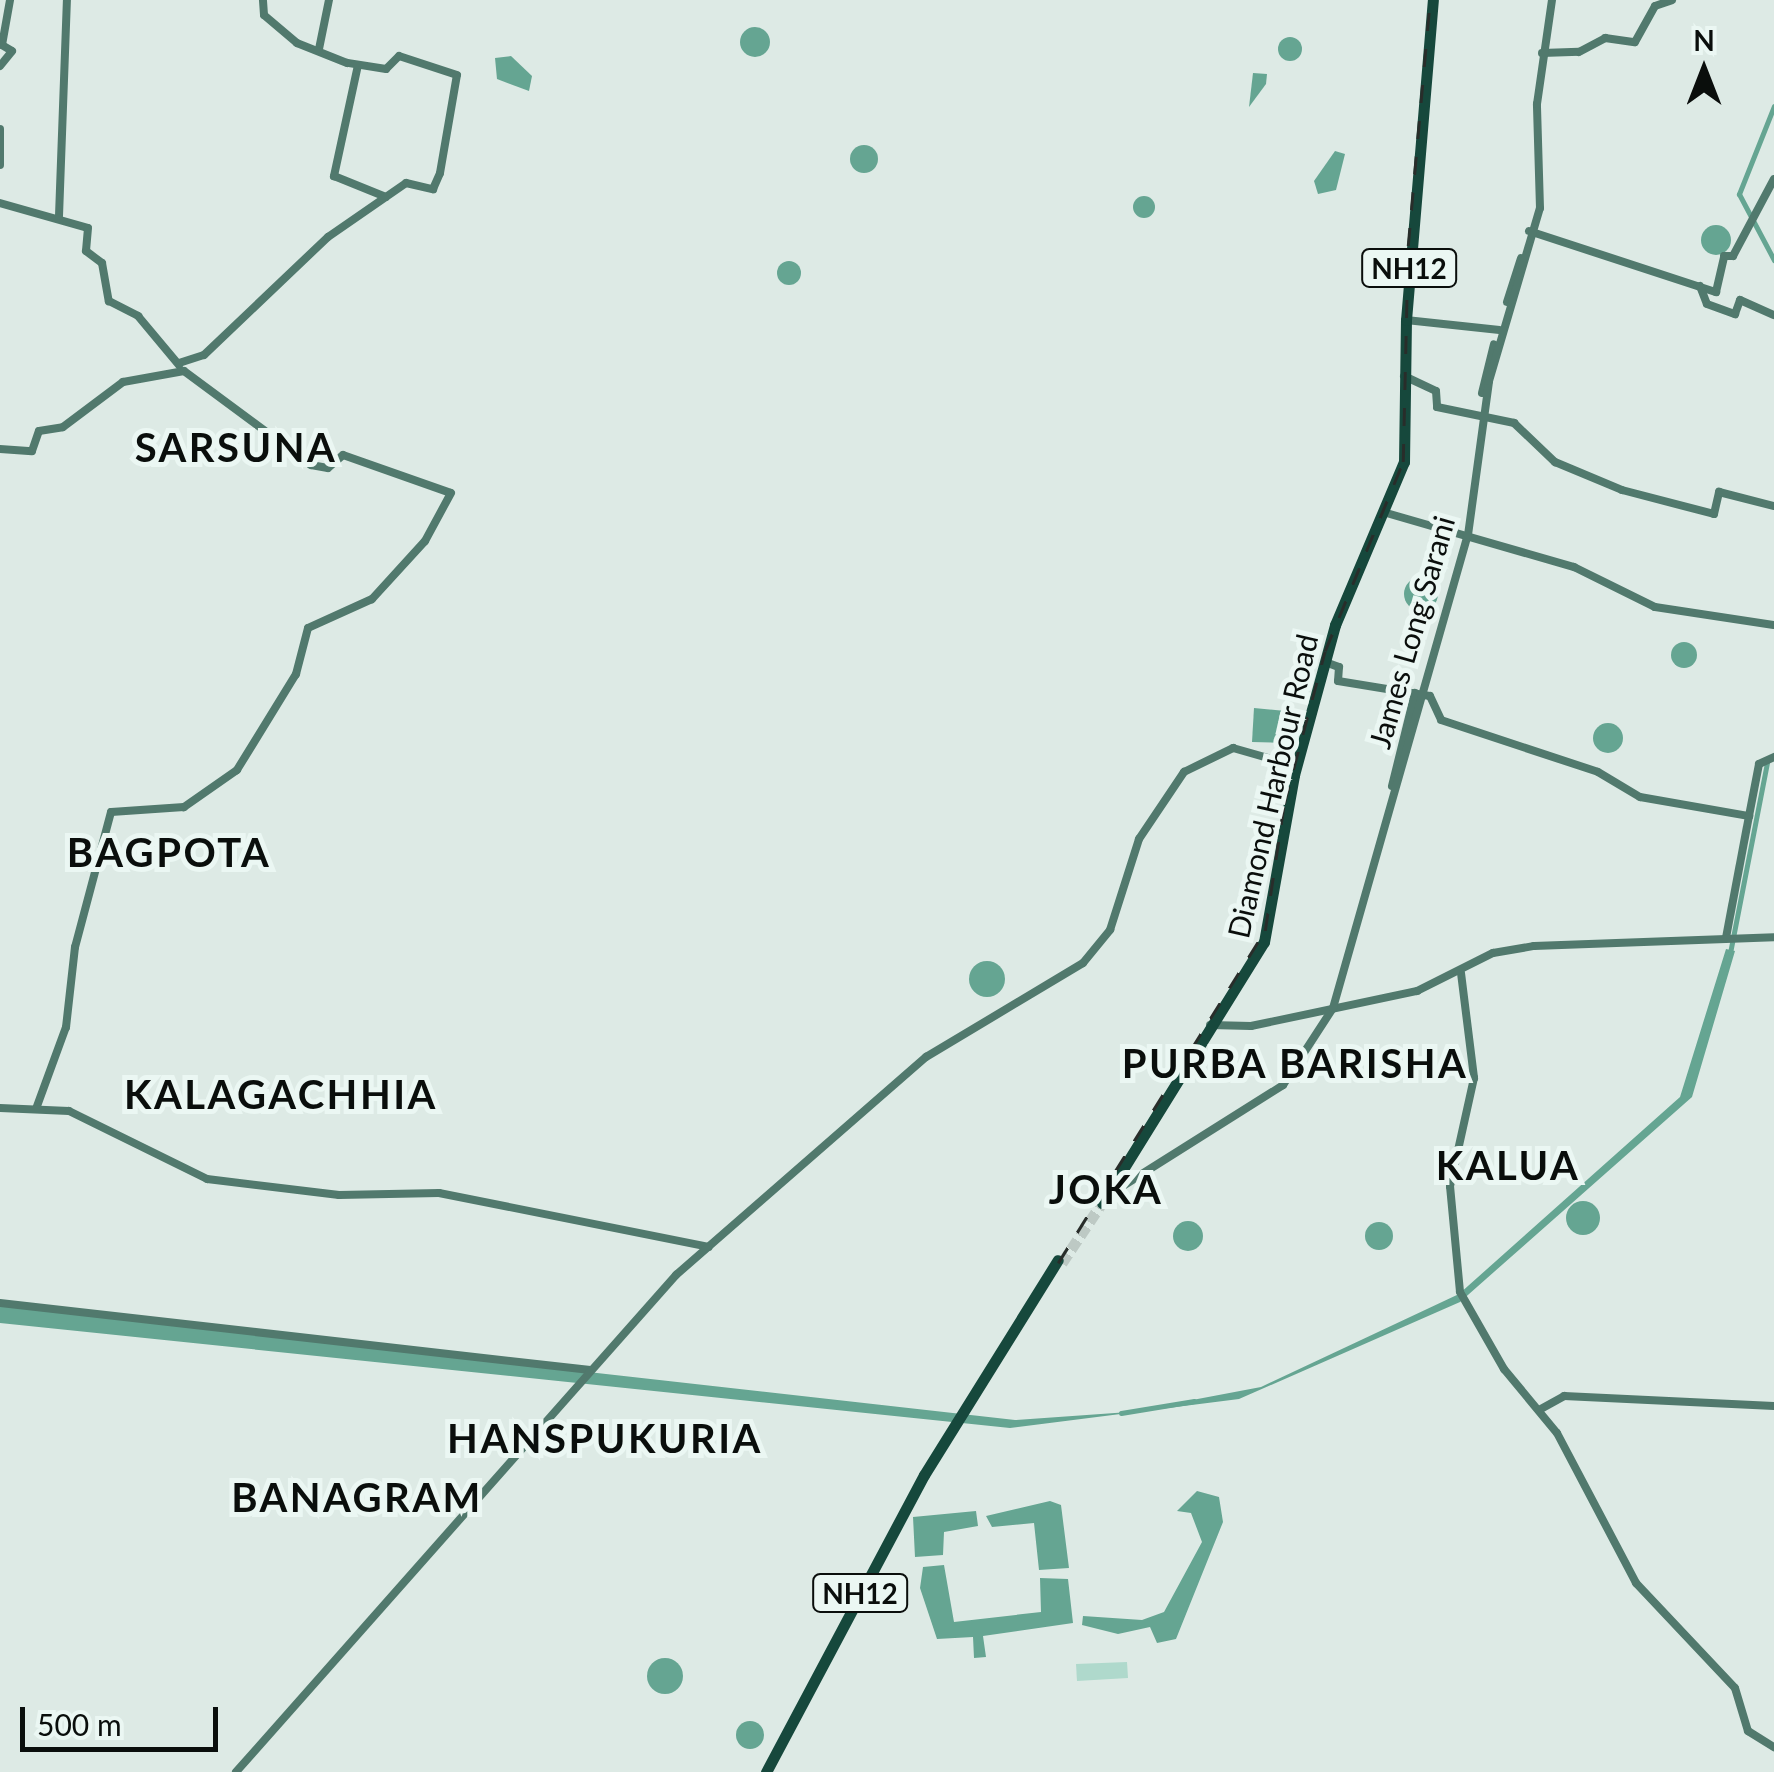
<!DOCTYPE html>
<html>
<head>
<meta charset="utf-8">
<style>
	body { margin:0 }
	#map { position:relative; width:1774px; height:1772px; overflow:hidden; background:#ddeae5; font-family:Lato,sans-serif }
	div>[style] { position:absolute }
	.green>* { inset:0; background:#afd9cc }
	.water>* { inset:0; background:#65a592 }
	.round { border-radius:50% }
	.canal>* { height:5px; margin:-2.5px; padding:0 2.5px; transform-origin:2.5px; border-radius:2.5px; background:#65a592 }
	.highway-tunnel>* { height:11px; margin-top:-5.5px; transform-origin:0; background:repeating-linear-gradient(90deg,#bdc9c4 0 11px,transparent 0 16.5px) }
	.secondary>* { height:8px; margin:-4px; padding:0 4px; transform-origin:4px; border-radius:4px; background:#51796d }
	.highway>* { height:11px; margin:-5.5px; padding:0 5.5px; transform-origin:5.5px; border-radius:5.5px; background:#16483c }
	.rail>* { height:2.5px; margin-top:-1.25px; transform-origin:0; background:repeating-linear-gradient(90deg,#282d2a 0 18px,transparent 0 36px) }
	span { translate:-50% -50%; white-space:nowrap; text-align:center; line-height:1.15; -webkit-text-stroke:10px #ebf7f3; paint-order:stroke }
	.shield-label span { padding:2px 8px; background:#ebf7f3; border:2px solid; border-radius:8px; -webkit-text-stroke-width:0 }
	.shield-label { font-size:28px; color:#0a0e0c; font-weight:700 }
	.street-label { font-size:30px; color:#0a0e0c }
	.district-label { font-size:40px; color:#0a0e0c; font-weight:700; letter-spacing:2.5px }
	.north { position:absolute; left:1654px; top:20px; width:100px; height:100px; -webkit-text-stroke:8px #ebf7f3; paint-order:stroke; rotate:0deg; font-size:28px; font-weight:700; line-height:40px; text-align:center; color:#0a0e0c }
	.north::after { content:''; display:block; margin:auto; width:35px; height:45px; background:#0a0e0c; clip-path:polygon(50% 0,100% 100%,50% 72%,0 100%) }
	.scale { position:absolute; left:20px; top:1707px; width:198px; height:45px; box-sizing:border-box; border:5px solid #0a0e0c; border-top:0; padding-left:12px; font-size:30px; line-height:35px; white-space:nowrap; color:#0a0e0c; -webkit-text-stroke:8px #ebf7f3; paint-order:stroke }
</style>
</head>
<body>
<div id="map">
	<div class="green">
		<div style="clip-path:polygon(1127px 1662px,1128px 1678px,1077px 1681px,1076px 1664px)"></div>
	</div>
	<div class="water">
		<div class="round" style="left:740px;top:27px;width:30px;height:30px"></div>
		<div class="round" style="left:1278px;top:37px;width:24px;height:24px"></div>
		<div style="clip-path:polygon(511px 56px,532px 76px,529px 91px,497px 79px,495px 58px)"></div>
		<div style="clip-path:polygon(1253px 73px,1267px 74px,1266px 84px,1249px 107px)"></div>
		<div class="round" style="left:850px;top:145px;width:28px;height:28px"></div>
		<div style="clip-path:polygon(1335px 151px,1345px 154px,1336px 190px,1318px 194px,1314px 181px)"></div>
		<div class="round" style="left:1133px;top:196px;width:22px;height:22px"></div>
		<div class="round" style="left:1701px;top:225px;width:30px;height:30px"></div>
		<div class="round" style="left:777px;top:261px;width:24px;height:24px"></div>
		<div class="round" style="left:1404px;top:577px;width:34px;height:34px"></div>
		<div class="round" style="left:1671px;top:642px;width:26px;height:26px"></div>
		<div style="clip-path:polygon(1254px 708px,1296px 712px,1286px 743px,1252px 742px)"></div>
		<div class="round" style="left:1593px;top:723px;width:30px;height:30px"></div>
		<div style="clip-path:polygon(1726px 949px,1735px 951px,1692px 1097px,1460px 1302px,1239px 1399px,1010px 1428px,0 1323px,0 1306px,1015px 1420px,1129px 1412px,1261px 1387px,1459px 1294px,1680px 1097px)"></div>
		<div class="round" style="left:969px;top:961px;width:36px;height:36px"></div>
		<div class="round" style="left:1566px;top:1201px;width:34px;height:34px"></div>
		<div class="round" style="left:1173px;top:1221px;width:30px;height:30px"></div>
		<div class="round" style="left:1365px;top:1222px;width:28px;height:28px"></div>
		<div style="clip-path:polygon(1197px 1491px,1219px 1497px,1223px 1522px,1176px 1639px,1157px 1643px,1150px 1627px,1118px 1634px,1082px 1625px,1083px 1616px,1142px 1620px,1164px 1612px,1202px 1542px,1191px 1513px,1177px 1511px)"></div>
		<div style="clip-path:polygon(1050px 1501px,1061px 1505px,1069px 1568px,1039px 1570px,1034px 1523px,992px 1527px,986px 1516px)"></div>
		<div style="clip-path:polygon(976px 1511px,978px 1526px,944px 1532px,943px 1555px,915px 1557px,913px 1517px)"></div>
		<div style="clip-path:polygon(944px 1565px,954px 1622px,1041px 1612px,1040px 1578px,1068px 1579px,1073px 1623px,983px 1636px,986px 1657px,974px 1658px,973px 1637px,937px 1639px,920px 1588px,923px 1567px)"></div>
		<div class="round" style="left:647px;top:1658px;width:36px;height:36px"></div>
		<div class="round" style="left:736px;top:1721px;width:28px;height:28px"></div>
	</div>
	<div class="canal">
		<div style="left:1774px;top:106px;width:95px;rotate:111.7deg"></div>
		<div style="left:1739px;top:194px;width:75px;rotate:62.1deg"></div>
		<div style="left:1730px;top:953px;width:194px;rotate:-79deg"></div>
		<div style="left:1121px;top:1413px;width:74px;rotate:-9.3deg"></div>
	</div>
	<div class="highway-tunnel">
		<div style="left:1062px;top:1263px;width:72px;rotate:-56.3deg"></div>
	</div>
	<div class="secondary">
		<div style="left:319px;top:49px;width:50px;rotate:-78.5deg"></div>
		<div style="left:1542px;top:53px;width:37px;rotate:-2deg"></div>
		<div style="left:1579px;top:52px;width:30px;rotate:-28deg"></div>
		<div style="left:1605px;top:38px;width:30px;rotate:8deg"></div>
		<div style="left:1635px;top:42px;width:41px;rotate:-60.9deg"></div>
		<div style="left:1655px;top:6px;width:18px;rotate:-19deg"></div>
		<div style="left:358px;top:65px;width:114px;rotate:102.2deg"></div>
		<div style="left:334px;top:176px;width:56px;rotate:22deg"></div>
		<div style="left:0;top:66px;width:19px;rotate:-51deg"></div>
		<div style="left:12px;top:51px;width:12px;rotate:-149deg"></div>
		<div style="left:2px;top:45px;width:46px;rotate:-79.9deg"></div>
		<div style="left:0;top:129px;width:36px;rotate:90deg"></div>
		<div style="left:0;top:203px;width:91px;rotate:15.9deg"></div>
		<div style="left:88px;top:228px;width:23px;rotate:95deg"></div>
		<div style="left:86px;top:251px;width:20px;rotate:37deg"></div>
		<div style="left:102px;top:263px;width:39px;rotate:80deg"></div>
		<div style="left:109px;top:301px;width:33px;rotate:27deg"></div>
		<div style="left:138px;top:316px;width:64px;rotate:50.1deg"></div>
		<div style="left:59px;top:216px;width:216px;rotate:-87.9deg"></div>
		<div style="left:1529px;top:231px;width:197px;rotate:18.1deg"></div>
		<div style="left:1716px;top:292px;width:37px;rotate:-77deg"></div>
		<div style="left:1724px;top:256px;width:9px"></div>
		<div style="left:1733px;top:256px;width:87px;rotate:-62deg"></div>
		<div style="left:1700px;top:286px;width:19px;rotate:69deg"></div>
		<div style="left:1707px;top:304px;width:30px;rotate:20deg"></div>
		<div style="left:1735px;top:314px;width:15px;rotate:-70deg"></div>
		<div style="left:1740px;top:300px;width:37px;rotate:24deg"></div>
		<div style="left:1507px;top:302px;width:46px;rotate:-72.3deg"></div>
		<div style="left:1406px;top:320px;width:94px;rotate:6.1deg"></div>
		<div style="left:179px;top:363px;width:26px;rotate:-18deg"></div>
		<div style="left:204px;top:355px;width:171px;rotate:-43.6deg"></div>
		<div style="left:328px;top:237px;width:95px;rotate:-34.7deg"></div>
		<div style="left:406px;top:183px;width:28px;rotate:13deg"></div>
		<div style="left:433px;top:189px;width:17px;rotate:-66deg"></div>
		<div style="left:440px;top:173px;width:99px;rotate:-80.2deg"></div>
		<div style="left:457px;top:75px;width:61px;rotate:-161.9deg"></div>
		<div style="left:399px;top:56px;width:18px;rotate:135deg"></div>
		<div style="left:386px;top:69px;width:39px;rotate:-171deg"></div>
		<div style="left:347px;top:63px;width:54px;rotate:-158.2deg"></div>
		<div style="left:297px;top:43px;width:43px;rotate:-139.7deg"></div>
		<div style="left:264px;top:15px;width:15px;rotate:-94deg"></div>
		<div style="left:1404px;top:376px;width:35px;rotate:25deg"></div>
		<div style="left:1436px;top:391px;width:16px;rotate:86deg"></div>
		<div style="left:1437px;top:407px;width:79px;rotate:11.7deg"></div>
		<div style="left:1514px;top:423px;width:57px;rotate:43.6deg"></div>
		<div style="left:1555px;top:462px;width:73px;rotate:22.7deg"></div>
		<div style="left:1622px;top:490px;width:95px;rotate:14.6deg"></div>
		<div style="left:1714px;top:514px;width:23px;rotate:-77deg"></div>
		<div style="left:1719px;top:492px;width:57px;rotate:14.3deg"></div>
		<div style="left:1482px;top:393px;width:50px;rotate:-76.2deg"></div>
		<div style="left:0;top:449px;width:32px;rotate:4deg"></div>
		<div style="left:32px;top:451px;width:21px;rotate:-71deg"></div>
		<div style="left:39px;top:431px;width:24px;rotate:-9deg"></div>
		<div style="left:63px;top:427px;width:75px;rotate:-36.9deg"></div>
		<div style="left:123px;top:382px;width:62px;rotate:-10.2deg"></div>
		<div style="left:184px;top:371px;width:158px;rotate:36.5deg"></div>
		<div style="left:311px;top:465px;width:17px;rotate:10deg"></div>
		<div style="left:328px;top:468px;width:20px;rotate:-41deg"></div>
		<div style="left:343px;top:455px;width:114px;rotate:19.4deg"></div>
		<div style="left:451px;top:493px;width:55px;rotate:118.4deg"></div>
		<div style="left:425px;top:541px;width:79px;rotate:132.4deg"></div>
		<div style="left:372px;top:599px;width:70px;rotate:155.6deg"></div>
		<div style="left:308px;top:628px;width:48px;rotate:104.6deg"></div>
		<div style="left:296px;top:674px;width:113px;rotate:121.6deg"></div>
		<div style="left:237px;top:770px;width:65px;rotate:145.1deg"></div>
		<div style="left:184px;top:807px;width:73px;rotate:176.1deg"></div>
		<div style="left:111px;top:812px;width:140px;rotate:104.9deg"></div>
		<div style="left:75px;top:947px;width:81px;rotate:96.4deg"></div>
		<div style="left:66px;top:1027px;width:87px;rotate:110.1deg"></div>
		<div style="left:1383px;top:512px;width:199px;rotate:16.1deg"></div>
		<div style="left:1574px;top:567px;width:90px;rotate:26.3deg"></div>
		<div style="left:1655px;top:607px;width:120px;rotate:8.6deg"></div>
		<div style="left:1325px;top:662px;width:15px;rotate:20deg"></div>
		<div style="left:1339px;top:667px;width:14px;rotate:94deg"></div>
		<div style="left:1338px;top:681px;width:93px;rotate:9.3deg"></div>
		<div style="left:1430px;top:696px;width:26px;rotate:65deg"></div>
		<div style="left:1441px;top:720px;width:165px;rotate:18.3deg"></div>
		<div style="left:1598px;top:772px;width:49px;rotate:30.8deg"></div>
		<div style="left:1640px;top:797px;width:111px;rotate:9.9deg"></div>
		<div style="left:1749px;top:816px;width:124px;rotate:100.7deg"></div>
		<div style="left:1392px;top:786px;width:96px;rotate:-76.1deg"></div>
		<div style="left:1749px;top:816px;width:53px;rotate:-79.1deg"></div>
		<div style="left:1759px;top:764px;width:17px;rotate:-25deg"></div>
		<div style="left:1461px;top:973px;width:106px;rotate:82.9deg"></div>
		<div style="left:1474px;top:1078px;width:111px;rotate:102.5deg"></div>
		<div style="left:1450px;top:1186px;width:106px;rotate:84.6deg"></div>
		<div style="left:1460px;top:1292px;width:89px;rotate:60.3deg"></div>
		<div style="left:1504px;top:1369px;width:83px;rotate:50.4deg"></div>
		<div style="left:1557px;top:1433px;width:170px;rotate:62.2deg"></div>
		<div style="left:1636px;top:1583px;width:144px;rotate:46.7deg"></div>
		<div style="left:1735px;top:1688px;width:45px;rotate:73.2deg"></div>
		<div style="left:1748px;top:1731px;width:31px;rotate:32deg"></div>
		<div style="left:1210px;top:1025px;width:41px;rotate:1.4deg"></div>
		<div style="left:1251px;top:1026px;width:170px;rotate:-11.9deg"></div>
		<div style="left:1417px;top:991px;width:85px;rotate:-26.6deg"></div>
		<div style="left:1493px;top:953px;width:42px;rotate:-9.7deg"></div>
		<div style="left:1534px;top:946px;width:240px;rotate:-2.1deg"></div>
		<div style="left:0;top:1108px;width:69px;rotate:2.5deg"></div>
		<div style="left:69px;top:1111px;width:154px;rotate:26.2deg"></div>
		<div style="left:207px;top:1179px;width:133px;rotate:6.9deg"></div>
		<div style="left:339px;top:1195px;width:100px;rotate:-1.1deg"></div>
		<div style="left:439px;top:1193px;width:275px;rotate:11.3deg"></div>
		<div style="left:1107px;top:1196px;width:208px;rotate:-32.2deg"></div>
		<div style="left:1283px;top:1085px;width:92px;rotate:-57deg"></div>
		<div style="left:1333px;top:1008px;width:492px;rotate:-74.1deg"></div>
		<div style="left:1468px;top:535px;width:155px;rotate:-82.2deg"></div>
		<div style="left:1489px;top:381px;width:180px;rotate:-73.6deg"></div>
		<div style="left:1540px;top:208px;width:104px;rotate:-91.7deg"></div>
		<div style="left:1537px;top:104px;width:105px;rotate:-81.8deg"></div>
		<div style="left:0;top:1303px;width:594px;rotate:6.48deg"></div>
		<div style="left:1539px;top:1410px;width:29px;rotate:-29deg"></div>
		<div style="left:1564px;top:1396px;width:210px;rotate:2.7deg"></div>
		<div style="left:236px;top:1772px;width:664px;rotate:-48.48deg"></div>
		<div style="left:676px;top:1275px;width:332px;rotate:-41.1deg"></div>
		<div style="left:926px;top:1057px;width:183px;rotate:-30.9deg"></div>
		<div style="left:1083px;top:963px;width:43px;rotate:-50.7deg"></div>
		<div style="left:1110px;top:930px;width:96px;rotate:-72.3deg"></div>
		<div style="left:1139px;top:839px;width:81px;rotate:-56.1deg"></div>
		<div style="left:1184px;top:772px;width:55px;rotate:-26.1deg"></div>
		<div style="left:1233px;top:748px;width:66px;rotate:15.9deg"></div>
	</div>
	<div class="highway">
		<div style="left:1102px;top:1203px;width:307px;rotate:-58.2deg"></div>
		<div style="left:1264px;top:942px;width:170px;rotate:-79.8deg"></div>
		<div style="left:1294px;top:775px;width:156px;rotate:-74.7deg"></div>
		<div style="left:1335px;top:625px;width:177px;rotate:-67.1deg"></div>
		<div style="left:1404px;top:462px;width:142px;rotate:-89.2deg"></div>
		<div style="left:1406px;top:320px;width:321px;rotate:-85.2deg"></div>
		<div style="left:766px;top:1772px;width:336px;rotate:-62deg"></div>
		<div style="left:924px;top:1475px;width:253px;rotate:-58.1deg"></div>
	</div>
	<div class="rail">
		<div style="left:1058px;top:1263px;width:391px;rotate:-58.1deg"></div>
		<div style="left:1265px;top:931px;width:128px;rotate:-81.5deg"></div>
		<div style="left:1284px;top:804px;width:158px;rotate:-75deg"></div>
		<div style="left:1325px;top:651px;width:204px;rotate:-67.6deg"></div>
		<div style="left:1403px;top:462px;width:216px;rotate:-88.7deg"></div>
		<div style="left:1408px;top:246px;width:247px;rotate:-84.9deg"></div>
	</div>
	<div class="shield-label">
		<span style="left:1409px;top:268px">NH12</span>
		<span style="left:860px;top:1593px">NH12</span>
	</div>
	<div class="street-label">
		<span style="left:1411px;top:632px;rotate:-74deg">James Long Sarani</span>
		<span style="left:1272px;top:786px;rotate:-77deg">Diamond Harbour Road</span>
	</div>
	<div class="district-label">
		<span style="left:236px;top:447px">SARSUNA</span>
		<span style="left:169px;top:852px">BAGPOTA</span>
		<span style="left:1295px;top:1063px">PURBA BARISHA</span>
		<span style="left:281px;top:1094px">KALAGACHHIA</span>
		<span style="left:1508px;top:1165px">KALUA</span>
		<span style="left:1106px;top:1189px">JOKA</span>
		<span style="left:605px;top:1438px">HANSPUKURIA</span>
		<span style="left:357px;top:1497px">BANAGRAM</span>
	</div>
	<div class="north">N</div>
	<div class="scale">500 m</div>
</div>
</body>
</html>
